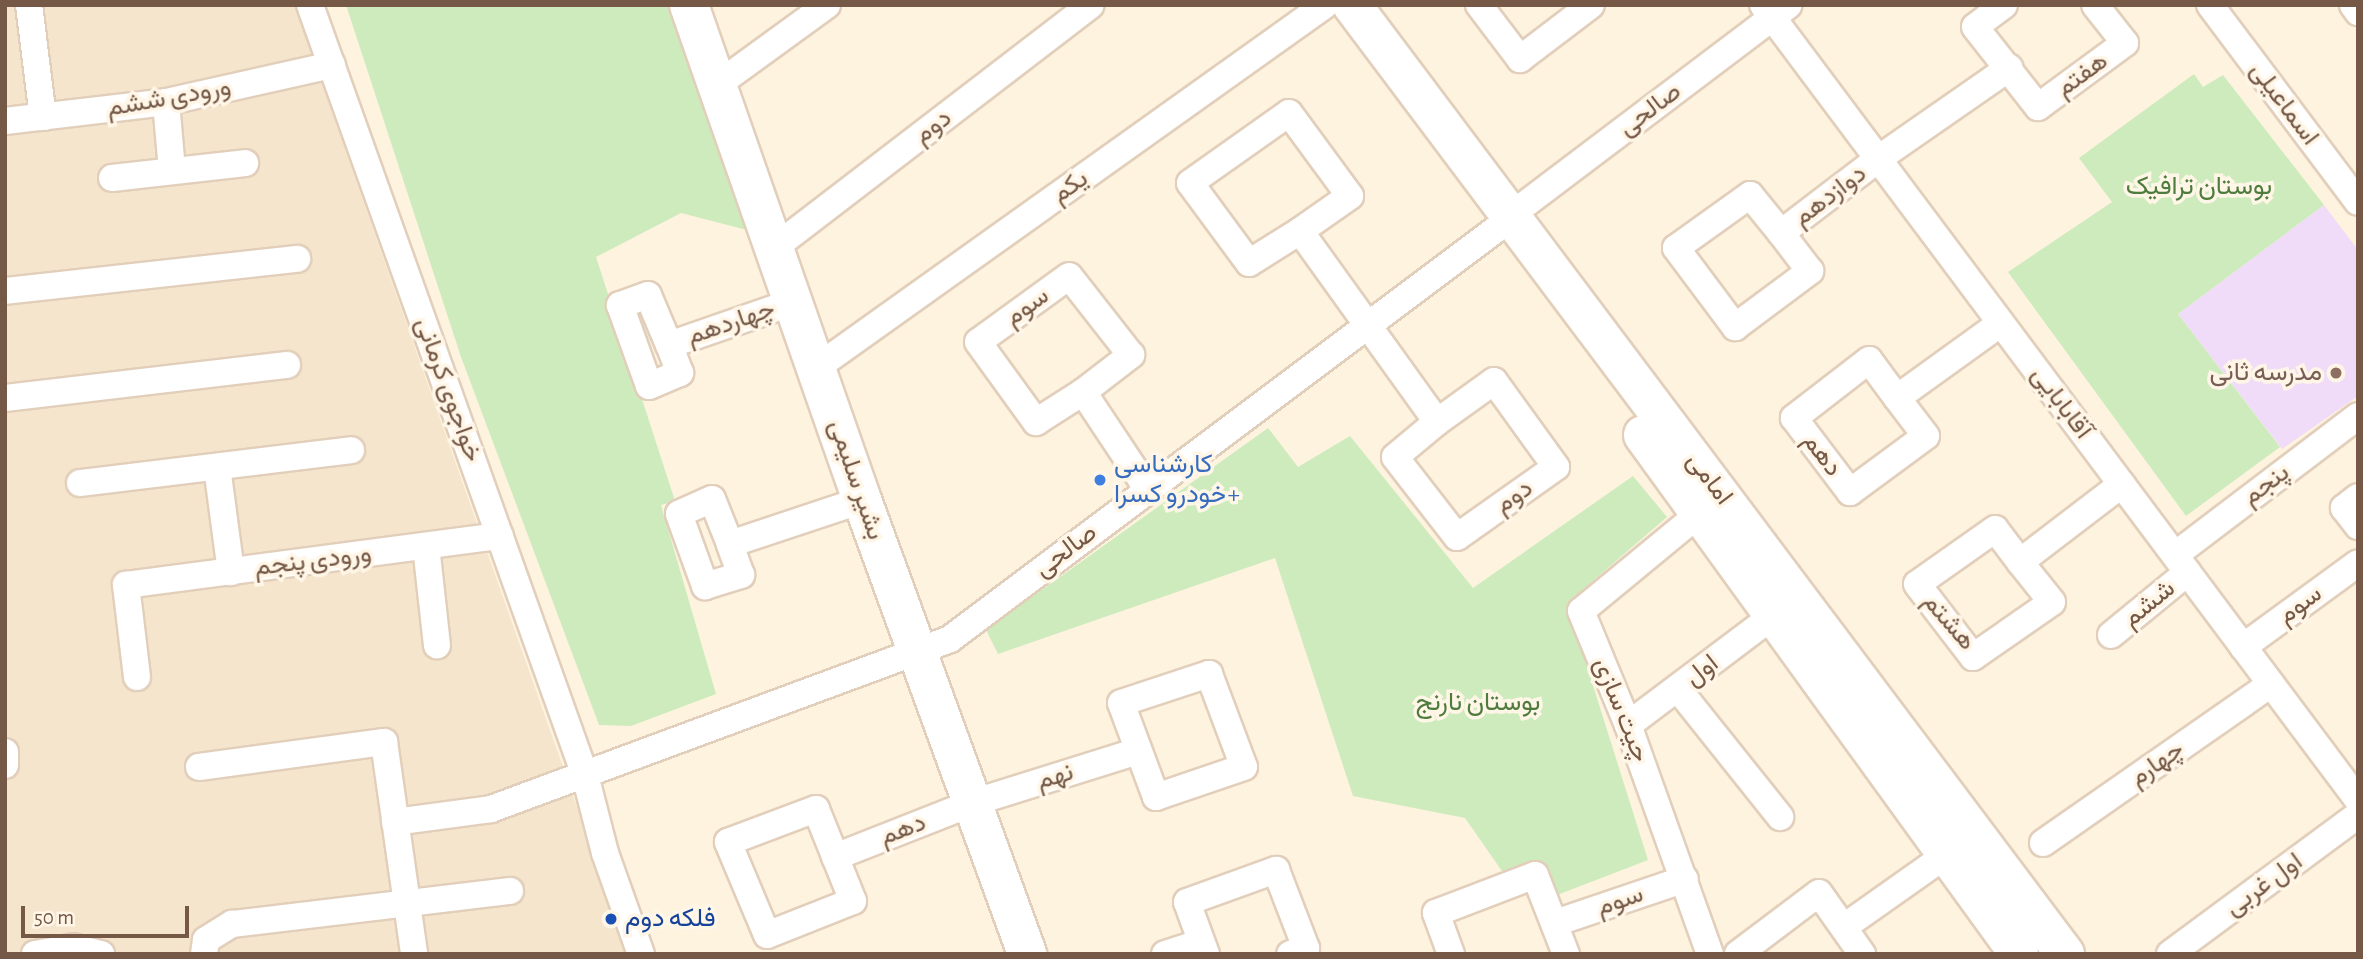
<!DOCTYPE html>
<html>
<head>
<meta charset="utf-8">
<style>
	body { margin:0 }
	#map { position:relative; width:2363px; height:959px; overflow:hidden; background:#fdf3df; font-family:"Alegreya Sans",Vazirmatn,sans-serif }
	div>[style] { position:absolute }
	.residential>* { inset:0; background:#f5e5cd }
	.education>* { inset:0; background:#f0dcf9 }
	.green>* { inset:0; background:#ceebbd }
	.roads { filter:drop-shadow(2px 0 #e2cfbb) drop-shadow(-2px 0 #e2cfbb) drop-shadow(0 2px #e2cfbb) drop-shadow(0 -2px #e2cfbb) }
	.street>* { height:26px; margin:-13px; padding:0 13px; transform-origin:13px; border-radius:13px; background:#fff }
	.secondary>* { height:38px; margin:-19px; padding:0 19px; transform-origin:19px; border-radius:19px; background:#fff }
	.dots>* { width:19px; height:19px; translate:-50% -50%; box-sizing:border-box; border:4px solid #fff6e7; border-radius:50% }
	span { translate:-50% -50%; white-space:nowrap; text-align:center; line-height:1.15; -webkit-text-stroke:7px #fff6e7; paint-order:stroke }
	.street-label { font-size:26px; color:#755846 }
	.park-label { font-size:26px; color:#4d7c3d }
	.education-label { font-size:26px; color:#785e54 }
	.right { translate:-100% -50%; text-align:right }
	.shop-label { font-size:26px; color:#366cbe }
	.left { translate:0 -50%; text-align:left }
	.transit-label { font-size:26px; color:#164399 }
	.frame { position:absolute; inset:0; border:7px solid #755846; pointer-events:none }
	.scale { position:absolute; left:21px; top:906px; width:168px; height:32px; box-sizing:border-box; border:4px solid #755846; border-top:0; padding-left:9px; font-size:21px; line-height:24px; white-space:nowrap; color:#755846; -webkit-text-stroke:5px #fff6e7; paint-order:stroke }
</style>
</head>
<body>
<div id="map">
	<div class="residential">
		<div style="clip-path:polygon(5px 5px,294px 5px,629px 954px,5px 954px)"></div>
	</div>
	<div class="education">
		<div style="clip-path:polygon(2324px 205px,2358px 250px,2358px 396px,2282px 449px,2178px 314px)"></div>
	</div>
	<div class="green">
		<div style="clip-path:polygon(346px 5px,667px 5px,747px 230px,681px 213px,596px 257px,675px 501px,661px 505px,716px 694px,631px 726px,599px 725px,461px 357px)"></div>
		<div style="clip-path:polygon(2194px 74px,2203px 87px,2223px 75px,2324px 205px,2178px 314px,2280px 447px,2186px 516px,2008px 272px,2112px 202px,2079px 158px)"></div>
		<div style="clip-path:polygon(1268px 428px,1298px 467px,1350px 436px,1473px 588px,1633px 476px,1667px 517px,1567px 603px,1648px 860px,1552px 897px,1504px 874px,1465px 818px,1353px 796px,1275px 558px,998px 654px,986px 630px)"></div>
	</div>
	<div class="roads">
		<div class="street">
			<div style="left:29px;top:5px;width:113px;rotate:82.9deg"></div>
			<div style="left:310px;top:5px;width:818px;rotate:70.35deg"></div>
			<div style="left:585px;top:775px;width:81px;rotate:75.6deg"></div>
			<div style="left:605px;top:853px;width:107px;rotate:70.4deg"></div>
			<div style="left:1479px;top:5px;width:68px;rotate:52.8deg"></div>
			<div style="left:1520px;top:59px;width:89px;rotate:-37.3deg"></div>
			<div style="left:1763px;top:5px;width:993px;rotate:53.19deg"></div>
			<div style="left:2004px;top:5px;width:36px;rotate:143deg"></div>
			<div style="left:1975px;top:27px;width:102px;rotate:51.8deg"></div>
			<div style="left:2038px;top:107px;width:108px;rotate:-36.3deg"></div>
			<div style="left:2125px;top:43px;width:48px;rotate:-128.3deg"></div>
			<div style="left:2210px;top:5px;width:246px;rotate:53.1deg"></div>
			<div style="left:2353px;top:5px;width:9px;rotate:54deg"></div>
			<div style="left:717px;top:85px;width:136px;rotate:-36deg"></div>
			<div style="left:166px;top:102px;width:69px;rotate:85deg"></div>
			<div style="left:5px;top:121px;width:162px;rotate:-6.7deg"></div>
			<div style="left:166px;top:102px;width:170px;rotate:-12.6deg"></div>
			<div style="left:112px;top:178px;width:134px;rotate:-6.4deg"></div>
			<div style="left:1511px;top:215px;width:348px;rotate:-37.1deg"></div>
			<div style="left:1300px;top:231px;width:60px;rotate:147.9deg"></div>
			<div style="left:1249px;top:263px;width:99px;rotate:-126.4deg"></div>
			<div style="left:1190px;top:183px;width:121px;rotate:-35.3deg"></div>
			<div style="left:1289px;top:113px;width:103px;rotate:53.7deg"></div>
			<div style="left:1350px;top:196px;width:61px;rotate:145deg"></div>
			<div style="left:1300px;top:231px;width:235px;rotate:54.3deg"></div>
			<div style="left:1437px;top:422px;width:70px;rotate:-35.7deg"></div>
			<div style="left:1494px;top:381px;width:106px;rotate:54.2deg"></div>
			<div style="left:1556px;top:467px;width:121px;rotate:144.7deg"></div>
			<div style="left:1457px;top:537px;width:101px;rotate:-127.8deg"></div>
			<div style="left:1395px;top:457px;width:55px;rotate:-39.8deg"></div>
			<div style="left:1781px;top:233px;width:49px;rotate:-129.2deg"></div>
			<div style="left:1750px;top:195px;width:91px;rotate:144.4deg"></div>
			<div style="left:1676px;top:248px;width:99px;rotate:53.2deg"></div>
			<div style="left:1735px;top:327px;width:94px;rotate:-36.7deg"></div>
			<div style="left:1810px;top:271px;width:48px;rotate:-127.3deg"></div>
			<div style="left:1781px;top:233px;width:122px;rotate:-37.3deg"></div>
			<div style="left:1878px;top:159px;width:160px;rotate:-34.8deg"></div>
			<div style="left:774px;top:248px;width:399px;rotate:-37.5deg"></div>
			<div style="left:5px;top:291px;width:294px;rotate:-6.3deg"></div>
			<div style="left:669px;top:345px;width:54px;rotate:-112.8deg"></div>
			<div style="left:648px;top:295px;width:30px;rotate:160deg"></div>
			<div style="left:620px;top:305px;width:86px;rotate:70.3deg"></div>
			<div style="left:649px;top:386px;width:34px;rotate:-23deg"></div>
			<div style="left:680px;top:373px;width:30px;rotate:-111deg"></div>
			<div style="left:669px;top:345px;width:131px;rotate:-19.1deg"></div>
			<div style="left:816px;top:368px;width:625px;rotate:-35.5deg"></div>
			<div style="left:1083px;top:392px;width:61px;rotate:-37.6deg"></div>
			<div style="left:1131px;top:355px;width:100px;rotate:-128.1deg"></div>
			<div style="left:1069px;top:276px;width:112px;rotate:144deg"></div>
			<div style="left:978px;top:342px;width:99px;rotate:54.1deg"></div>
			<div style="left:1036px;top:422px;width:56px;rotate:-32.6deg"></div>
			<div style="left:1083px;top:392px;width:118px;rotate:56.4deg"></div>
			<div style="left:5px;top:398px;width:284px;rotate:-6.7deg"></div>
			<div style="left:1897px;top:398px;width:47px;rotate:-126.4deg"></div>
			<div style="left:1869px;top:360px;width:95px;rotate:142.3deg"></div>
			<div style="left:1794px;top:418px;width:93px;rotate:52.9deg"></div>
			<div style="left:1850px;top:492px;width:94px;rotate:-36.4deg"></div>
			<div style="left:1926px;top:436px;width:48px;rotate:-127.3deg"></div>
			<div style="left:1897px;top:398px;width:128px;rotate:-35.8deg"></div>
			<div style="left:217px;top:467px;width:106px;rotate:82.4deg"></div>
			<div style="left:80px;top:483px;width:273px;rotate:-6.9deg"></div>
			<div style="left:2358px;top:497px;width:18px;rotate:142deg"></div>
			<div style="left:2344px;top:508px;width:23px;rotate:52deg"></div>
			<div style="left:1700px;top:513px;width:154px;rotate:140.5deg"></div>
			<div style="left:1581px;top:611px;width:123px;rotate:67.6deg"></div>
			<div style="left:1628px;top:725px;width:243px;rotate:70.3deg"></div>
			<div style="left:730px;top:544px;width:48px;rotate:-111.8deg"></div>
			<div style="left:712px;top:499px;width:36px;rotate:156deg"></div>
			<div style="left:679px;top:514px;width:77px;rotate:70.1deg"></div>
			<div style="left:705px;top:586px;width:38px;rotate:-17deg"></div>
			<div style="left:741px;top:575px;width:33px;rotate:-110deg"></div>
			<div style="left:730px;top:544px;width:139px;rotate:-18.4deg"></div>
			<div style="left:426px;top:546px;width:100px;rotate:83.7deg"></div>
			<div style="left:2175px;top:555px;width:230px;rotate:-37.2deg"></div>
			<div style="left:2020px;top:562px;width:41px;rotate:-127.1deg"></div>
			<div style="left:1995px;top:529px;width:95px;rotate:144.8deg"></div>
			<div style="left:1917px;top:584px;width:92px;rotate:52.5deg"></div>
			<div style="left:1973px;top:657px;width:96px;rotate:-34.8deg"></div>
			<div style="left:2052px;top:602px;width:51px;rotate:-128.7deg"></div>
			<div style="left:2020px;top:562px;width:128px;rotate:-37.4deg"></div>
			<div style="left:2111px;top:635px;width:99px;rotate:-39.3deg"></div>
			<div style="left:2243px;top:647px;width:142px;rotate:-36.1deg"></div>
			<div style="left:1209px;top:674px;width:99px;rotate:69.4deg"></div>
			<div style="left:1244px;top:767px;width:93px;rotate:161.2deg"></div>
			<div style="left:1156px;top:797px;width:100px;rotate:-110.4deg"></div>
			<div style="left:1121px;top:703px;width:93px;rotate:-18.2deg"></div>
			<div style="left:137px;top:677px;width:93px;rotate:-96.8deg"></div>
			<div style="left:126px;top:585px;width:377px;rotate:-7.5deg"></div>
			<div style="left:1678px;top:689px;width:164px;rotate:51.4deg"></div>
			<div style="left:1628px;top:725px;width:183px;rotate:-37deg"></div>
			<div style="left:5px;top:752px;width:13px;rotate:90deg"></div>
			<div style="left:199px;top:767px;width:187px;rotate:-7.7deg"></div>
			<div style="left:384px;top:742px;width:214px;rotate:81.9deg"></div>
			<div style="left:816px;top:809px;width:99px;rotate:68.1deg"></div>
			<div style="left:853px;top:901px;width:92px;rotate:158.4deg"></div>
			<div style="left:767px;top:935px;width:101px;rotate:-112.8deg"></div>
			<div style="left:728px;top:842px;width:94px;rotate:-20.6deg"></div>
			<div style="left:395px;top:822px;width:97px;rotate:-7.7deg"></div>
			<div style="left:491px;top:809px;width:489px;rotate:-20.3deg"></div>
			<div style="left:950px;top:639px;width:681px;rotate:-36.89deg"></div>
			<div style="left:2043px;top:843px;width:278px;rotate:-34.9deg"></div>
			<div style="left:835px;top:857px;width:147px;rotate:-21.5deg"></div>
			<div style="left:972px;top:803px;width:174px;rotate:-17.4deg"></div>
			<div style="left:1555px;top:923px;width:137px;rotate:-18.7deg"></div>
			<div style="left:1844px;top:927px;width:125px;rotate:-35.2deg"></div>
			<div style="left:35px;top:954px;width:39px;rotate:-10deg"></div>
			<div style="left:73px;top:947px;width:29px;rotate:14deg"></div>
			<div style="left:204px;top:954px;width:14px;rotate:-82deg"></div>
			<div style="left:206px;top:940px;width:31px;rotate:-32deg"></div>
			<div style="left:232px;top:924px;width:280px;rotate:-6.8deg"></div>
			<div style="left:1165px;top:954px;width:38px;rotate:-18deg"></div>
			<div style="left:1206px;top:954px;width:55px;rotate:-110.1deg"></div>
			<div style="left:1187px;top:902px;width:95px;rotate:-19.8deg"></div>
			<div style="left:1276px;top:870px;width:84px;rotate:69deg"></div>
			<div style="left:1306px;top:948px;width:17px;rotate:159deg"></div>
			<div style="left:1451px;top:954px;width:44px;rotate:-110.1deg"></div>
			<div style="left:1436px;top:913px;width:106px;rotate:-21deg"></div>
			<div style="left:1535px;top:875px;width:85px;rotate:68.6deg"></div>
			<div style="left:1738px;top:954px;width:101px;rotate:-37deg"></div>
			<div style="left:1819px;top:893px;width:75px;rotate:54.8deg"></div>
			<div style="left:2170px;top:954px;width:234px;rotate:-36.5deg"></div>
		</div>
		<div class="secondary">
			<div style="left:689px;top:5px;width:524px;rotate:70.74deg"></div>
			<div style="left:862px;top:500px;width:483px;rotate:70deg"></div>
			<div style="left:1352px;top:5px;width:1187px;rotate:53.08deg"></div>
			<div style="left:1643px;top:435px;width:641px;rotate:54.08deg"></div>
		</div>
	</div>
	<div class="dots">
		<div style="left:2336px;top:373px;background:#8d6e63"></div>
		<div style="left:1100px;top:480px;background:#3f7fe0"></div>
		<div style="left:611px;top:919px;background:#1a4fb4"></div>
	</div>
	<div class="street-label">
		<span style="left:2082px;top:75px;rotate:-36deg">هفتم</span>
		<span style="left:169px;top:98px;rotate:-10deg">ورودی ششم</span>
		<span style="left:2284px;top:104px;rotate:53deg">اسماعیلی</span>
		<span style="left:1650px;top:110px;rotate:-37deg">صالحی</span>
		<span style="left:933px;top:127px;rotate:-37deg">دوم</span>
		<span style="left:1070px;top:187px;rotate:-36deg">یکم</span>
		<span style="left:1830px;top:196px;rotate:-37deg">دوازدهم</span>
		<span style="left:1027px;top:307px;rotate:-36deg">سوم</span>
		<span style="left:731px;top:323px;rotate:-19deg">چهاردهم</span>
		<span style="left:448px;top:390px;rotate:70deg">خواجوی کرمانی</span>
		<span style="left:2061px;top:403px;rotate:53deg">آقابابایی</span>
		<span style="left:1822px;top:455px;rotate:53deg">دهم</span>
		<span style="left:1709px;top:479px;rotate:53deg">امامی</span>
		<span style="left:856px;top:480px;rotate:71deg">بشیر سلیمی</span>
		<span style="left:2266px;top:485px;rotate:-37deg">پنجم</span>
		<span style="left:1514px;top:497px;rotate:-35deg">دوم</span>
		<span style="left:1066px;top:551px;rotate:-37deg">صالحی</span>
		<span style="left:313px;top:561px;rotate:-7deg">ورودی پنجم</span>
		<span style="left:2149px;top:604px;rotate:-39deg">ششم</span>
		<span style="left:2300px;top:605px;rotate:-36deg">سوم</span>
		<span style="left:1949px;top:622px;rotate:49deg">هشتم</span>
		<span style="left:1702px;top:671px;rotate:-38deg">اول</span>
		<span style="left:1621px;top:710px;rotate:68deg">چیت سازی</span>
		<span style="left:2157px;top:764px;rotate:-35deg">چهارم</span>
		<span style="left:1055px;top:777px;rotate:-17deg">نهم</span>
		<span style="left:903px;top:830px;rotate:-21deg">دهم</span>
		<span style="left:2264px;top:885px;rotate:-36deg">اول غربی</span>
		<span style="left:1620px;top:901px;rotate:-19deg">سوم</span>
	</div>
	<div class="park-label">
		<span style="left:2199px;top:187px">بوستان ترافیک</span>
		<span style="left:1478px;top:703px">بوستان نارنج</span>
	</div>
	<div class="education-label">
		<span class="right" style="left:2322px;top:373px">مدرسه ثانی</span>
	</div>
	<div class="shop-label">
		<span class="left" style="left:1114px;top:480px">کارشناسی<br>خودرو کسرا+</span>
	</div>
	<div class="transit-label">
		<span class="left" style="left:625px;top:919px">فلکه دوم</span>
	</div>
	<div class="frame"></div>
	<div class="scale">50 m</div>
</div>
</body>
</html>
